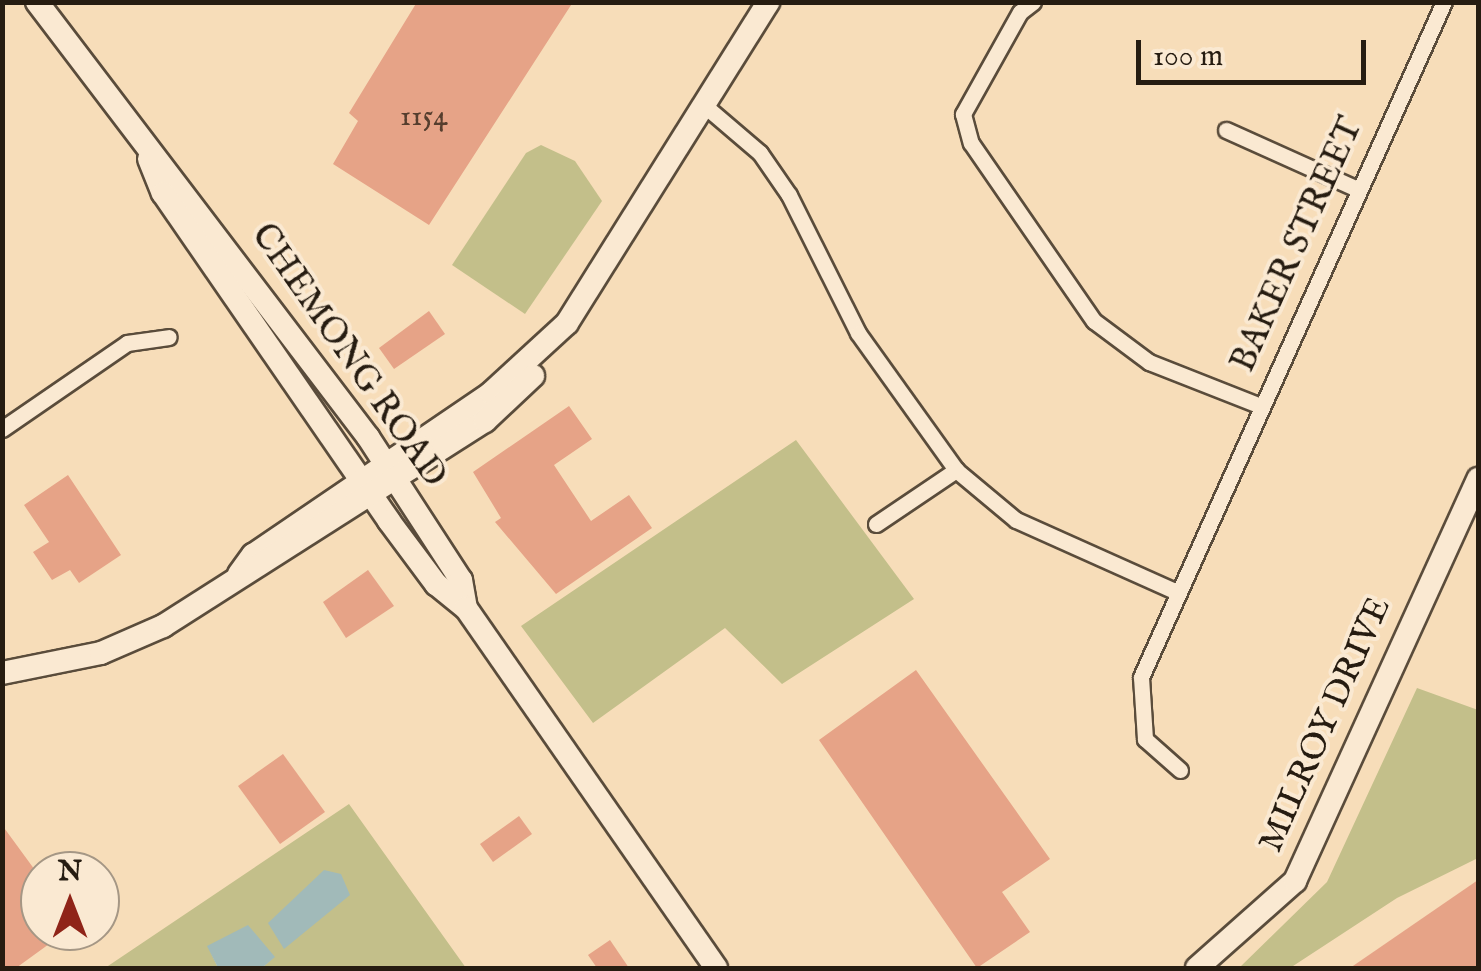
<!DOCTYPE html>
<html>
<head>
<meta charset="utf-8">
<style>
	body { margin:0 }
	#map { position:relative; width:1481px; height:971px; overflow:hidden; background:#f7ddb9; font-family:"IM FELL English",serif }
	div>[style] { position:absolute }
	.green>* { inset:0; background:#c3bf8a }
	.water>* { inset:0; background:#a1bab9 }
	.building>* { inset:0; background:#e6a387 }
	.roads { filter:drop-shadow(2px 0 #5a4c3b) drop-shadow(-2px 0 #5a4c3b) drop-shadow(0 2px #5a4c3b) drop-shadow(0 -2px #5a4c3b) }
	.street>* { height:15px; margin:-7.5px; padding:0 7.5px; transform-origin:7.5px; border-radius:7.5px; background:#fae9d2 }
	.secondary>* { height:22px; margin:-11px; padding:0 11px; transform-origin:11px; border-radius:11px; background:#fae9d2 }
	span { translate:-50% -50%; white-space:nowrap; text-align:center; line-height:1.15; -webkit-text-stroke:8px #fae9d2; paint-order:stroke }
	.number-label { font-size:30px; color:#563e2e }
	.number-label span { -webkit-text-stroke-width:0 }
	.street-label { font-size:35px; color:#261c11 }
	.frame { position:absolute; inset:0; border:5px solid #261c11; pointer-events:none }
	.north { position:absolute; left:20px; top:851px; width:100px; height:100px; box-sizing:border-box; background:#fae9d2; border:2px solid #a59785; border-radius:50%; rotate:0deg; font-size:28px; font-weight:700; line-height:40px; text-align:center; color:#261c11 }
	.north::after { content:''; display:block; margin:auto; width:35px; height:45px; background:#8f2418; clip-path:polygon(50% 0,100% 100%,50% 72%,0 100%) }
	.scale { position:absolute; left:1136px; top:40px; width:230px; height:45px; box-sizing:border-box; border:5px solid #261c11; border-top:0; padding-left:12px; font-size:30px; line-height:35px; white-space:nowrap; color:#261c11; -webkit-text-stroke:8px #fae9d2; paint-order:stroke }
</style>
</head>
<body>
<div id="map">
	<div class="green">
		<div style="clip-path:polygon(541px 145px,575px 161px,602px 201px,525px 314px,452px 265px,526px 153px)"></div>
		<div style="clip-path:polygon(796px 440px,914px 599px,782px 684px,725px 628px,593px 723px,521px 626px)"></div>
		<div style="clip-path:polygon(1417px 688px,1478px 710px,1478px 858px,1397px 898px,1290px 968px,1239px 968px,1327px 882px)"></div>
		<div style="clip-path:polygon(349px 804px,466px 968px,262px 968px,274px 957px,208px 946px,218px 968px,105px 968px)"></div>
	</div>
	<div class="water">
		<div style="clip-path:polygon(324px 870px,341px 874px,350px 895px,284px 949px,268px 923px)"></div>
		<div style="clip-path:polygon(248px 925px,275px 957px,262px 968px,218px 968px,207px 946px)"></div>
	</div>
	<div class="building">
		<div style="clip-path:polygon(417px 2px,573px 2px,429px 225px,333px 164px,358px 121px,349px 113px)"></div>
		<div style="clip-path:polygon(429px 311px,445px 334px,394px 369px,379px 348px)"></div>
		<div style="clip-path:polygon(569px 406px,592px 439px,554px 465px,591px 521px,629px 495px,652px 528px,556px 594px,495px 522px,501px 518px,473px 472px)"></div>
		<div style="clip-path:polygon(68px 475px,121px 555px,79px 583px,70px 570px,52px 580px,33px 552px,49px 542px,24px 505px)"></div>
		<div style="clip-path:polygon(368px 570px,394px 606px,346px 638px,323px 602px)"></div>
		<div style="clip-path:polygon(916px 670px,1050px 859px,1002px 892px,1030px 932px,977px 968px,819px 740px)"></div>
		<div style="clip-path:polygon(283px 754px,325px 812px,280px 844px,238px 786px)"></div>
		<div style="clip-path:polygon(519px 816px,532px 834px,493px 862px,480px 844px)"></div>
		<div style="clip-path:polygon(2px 825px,40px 877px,40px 931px,67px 931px,16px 968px,2px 968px)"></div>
		<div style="clip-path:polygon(1478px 880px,1478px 968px,1350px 968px)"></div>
		<div style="clip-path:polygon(610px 940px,629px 968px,597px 968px,588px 955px)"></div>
	</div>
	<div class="roads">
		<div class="street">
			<div style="left:1033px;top:2px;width:16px;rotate:142deg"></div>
			<div style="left:1020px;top:12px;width:117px;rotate:119.2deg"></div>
			<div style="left:963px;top:114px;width:30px;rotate:75deg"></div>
			<div style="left:971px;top:143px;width:216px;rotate:55.4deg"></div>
			<div style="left:1094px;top:321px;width:69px;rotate:36.7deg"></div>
			<div style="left:1149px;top:362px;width:117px;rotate:21.5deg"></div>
			<div style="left:705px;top:106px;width:72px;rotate:40.5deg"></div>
			<div style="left:760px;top:153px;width:51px;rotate:55.4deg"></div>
			<div style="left:789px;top:195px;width:154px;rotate:63.4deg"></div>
			<div style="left:858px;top:333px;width:168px;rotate:54.4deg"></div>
			<div style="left:956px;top:470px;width:78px;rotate:39.8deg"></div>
			<div style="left:1016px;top:520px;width:174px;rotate:24.1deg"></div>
			<div style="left:1226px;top:130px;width:141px;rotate:24.2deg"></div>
			<div style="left:2px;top:429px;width:152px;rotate:-34.5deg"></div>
			<div style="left:127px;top:343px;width:42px;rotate:-8.1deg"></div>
			<div style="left:876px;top:524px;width:97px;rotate:-34deg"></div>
			<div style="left:1180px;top:770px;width:47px;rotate:-138.5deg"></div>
			<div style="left:1145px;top:739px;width:62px;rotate:-93.7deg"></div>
			<div style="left:1141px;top:677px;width:740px;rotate:-65.83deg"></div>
		</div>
		<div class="secondary">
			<div style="left:37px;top:2px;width:547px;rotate:52.73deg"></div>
			<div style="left:368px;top:437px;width:171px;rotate:57deg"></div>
			<div style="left:461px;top:580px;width:28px;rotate:80deg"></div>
			<div style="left:149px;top:159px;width:37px;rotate:68deg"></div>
			<div style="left:163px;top:193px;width:398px;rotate:55.4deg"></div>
			<div style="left:389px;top:521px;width:79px;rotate:53.3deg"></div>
			<div style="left:436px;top:584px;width:38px;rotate:39deg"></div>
			<div style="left:466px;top:608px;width:438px;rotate:55.2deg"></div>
			<div style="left:239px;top:574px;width:24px;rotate:-54deg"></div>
			<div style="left:253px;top:555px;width:288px;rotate:-34.2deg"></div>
			<div style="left:491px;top:393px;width:103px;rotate:-42.6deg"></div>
			<div style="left:567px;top:323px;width:379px;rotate:-57.9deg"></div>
			<div style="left:2px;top:673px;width:101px;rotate:-11.4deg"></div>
			<div style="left:101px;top:653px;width:68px;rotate:-23.5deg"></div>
			<div style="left:163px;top:626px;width:382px;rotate:-32.5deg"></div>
			<div style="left:485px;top:421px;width:66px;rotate:-43.2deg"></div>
			<div style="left:1197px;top:968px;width:131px;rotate:-41.6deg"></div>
			<div style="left:1295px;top:881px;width:442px;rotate:-65.5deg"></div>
		</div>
	</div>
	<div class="number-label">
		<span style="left:424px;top:117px">1154</span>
	</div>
	<div class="street-label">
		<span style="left:1298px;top:245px;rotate:-66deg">BAKER STREET</span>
		<span style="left:348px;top:356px;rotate:55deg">CHEMONG ROAD</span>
		<span style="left:1326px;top:725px;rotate:-66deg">MILROY DRIVE</span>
	</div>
	<div class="frame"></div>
	<div class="north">N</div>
	<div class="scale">100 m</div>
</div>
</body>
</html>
